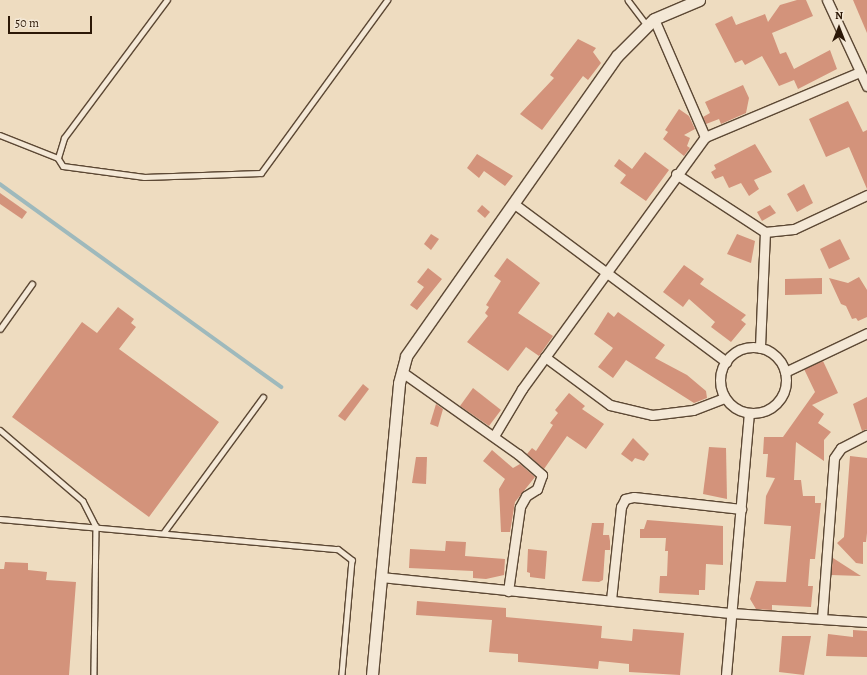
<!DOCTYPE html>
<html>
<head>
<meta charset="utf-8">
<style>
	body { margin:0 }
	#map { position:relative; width:867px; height:675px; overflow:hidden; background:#eedcc0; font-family:Alegreya,serif }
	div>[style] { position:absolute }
	.stream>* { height:3.5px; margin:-1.75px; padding:0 1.75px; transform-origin:1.75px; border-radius:1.75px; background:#9eb9bc }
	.building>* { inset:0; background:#d3937b }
	.roads { filter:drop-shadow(1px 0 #5c4834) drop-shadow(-1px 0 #5c4834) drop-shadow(0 1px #5c4834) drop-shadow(0 -1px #5c4834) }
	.service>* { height:4.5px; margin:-2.25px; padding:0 2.25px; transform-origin:2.25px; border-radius:2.25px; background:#f4e8d6 }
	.minor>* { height:9px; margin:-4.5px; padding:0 4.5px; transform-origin:4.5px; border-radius:4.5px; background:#f4e8d6 }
	.minor>.ring { margin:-4.5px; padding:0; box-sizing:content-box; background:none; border:9px solid #f4e8d6; border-radius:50% }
	.tertiary>* { height:11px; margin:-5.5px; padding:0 5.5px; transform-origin:5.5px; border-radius:5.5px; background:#f4e8d6 }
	span { translate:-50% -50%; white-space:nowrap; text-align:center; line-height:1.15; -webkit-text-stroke:3px #f4e8d6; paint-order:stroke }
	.north { position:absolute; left:819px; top:8px; width:40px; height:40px; -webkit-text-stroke:3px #f4e8d6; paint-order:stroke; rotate:0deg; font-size:11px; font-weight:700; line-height:16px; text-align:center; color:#2b1706 }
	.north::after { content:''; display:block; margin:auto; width:14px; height:18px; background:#2b1706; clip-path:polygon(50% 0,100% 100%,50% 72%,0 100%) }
	.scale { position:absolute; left:8px; top:16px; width:84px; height:18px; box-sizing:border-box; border:2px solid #2b1706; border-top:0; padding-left:5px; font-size:12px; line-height:14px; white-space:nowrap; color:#2b1706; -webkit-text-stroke:3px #f4e8d6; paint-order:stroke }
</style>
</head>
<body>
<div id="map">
	<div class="stream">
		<div style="left:0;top:184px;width:347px;rotate:35.8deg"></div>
	</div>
	<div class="building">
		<div style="clip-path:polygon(797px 0,806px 0,813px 16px,772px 33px,780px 54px,786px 52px,794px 69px,830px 50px,837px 69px,798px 89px,794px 80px,779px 86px,762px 56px,745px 65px,742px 60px,735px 63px,715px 24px,732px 16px,736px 25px,765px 14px,768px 22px,780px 5px)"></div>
		<div style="clip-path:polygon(853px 0,867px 0,867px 33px)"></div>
		<div style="clip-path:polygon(578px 39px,596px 48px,593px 52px,601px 63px,588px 80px,583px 76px,542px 130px,520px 114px,554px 78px,550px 75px)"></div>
		<div style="clip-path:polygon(743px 85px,749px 98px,746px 113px,721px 124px,719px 119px,706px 124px,703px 117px,710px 113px,705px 102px)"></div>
		<div style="clip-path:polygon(848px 101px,863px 132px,867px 130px,867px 189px,849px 147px,826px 157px,809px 119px)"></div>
		<div style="clip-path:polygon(679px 109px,689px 116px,695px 129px,684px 135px,690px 138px,687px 146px,690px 148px,684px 156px,663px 139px,668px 132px,665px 130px)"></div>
		<div style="clip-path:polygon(755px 144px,772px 172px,754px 180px,759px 189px,749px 196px,741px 183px,729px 188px,723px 176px,715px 179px,711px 172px,716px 169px,714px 165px)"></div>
		<div style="clip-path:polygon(645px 152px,669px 170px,646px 201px,620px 183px,626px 175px,614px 166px,619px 159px,632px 169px)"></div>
		<div style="clip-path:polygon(477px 154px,513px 176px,505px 186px,484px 171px,479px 178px,467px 168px)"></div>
		<div style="clip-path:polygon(804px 184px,813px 203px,797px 212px,787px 194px)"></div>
		<div style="clip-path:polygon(0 193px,27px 212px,22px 219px,0 204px)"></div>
		<div style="clip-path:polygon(482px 205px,490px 212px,485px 218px,477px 211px)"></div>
		<div style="clip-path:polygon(770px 205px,776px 213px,762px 221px,757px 212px)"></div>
		<div style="clip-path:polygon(431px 234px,439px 239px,431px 250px,424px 244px)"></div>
		<div style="clip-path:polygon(737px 234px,755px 241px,751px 263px,727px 254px)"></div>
		<div style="clip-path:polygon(840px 239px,850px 259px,829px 269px,820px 249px)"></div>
		<div style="clip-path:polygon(507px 258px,540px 283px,518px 313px,553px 336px,539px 356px,526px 347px,508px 371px,467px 342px,488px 316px,485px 313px,489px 307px,486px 305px,501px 281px,494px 276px)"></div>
		<div style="clip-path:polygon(684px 265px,704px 279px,700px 284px,746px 315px,741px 320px,746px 324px,731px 342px,711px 327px,715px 322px,689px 299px,683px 307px,663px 292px)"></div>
		<div style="clip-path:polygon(428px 268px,442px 279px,417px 310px,410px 305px,424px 287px,417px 282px)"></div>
		<div style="clip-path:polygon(859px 277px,867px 290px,867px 317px,858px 321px,856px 318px,852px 319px,846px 306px,841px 304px,829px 278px,848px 283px)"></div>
		<div style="clip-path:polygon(822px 278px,822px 294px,785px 295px,785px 279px)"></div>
		<div style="clip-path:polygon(118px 307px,134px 319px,131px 323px,136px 327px,119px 349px,219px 422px,149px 517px,12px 417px,82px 322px,97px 333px)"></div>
		<div style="clip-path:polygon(608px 312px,614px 317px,618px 312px,665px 345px,655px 358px,687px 375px,706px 391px,707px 398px,694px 403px,626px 360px,613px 378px,598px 367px,613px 348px,594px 334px)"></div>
		<div style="clip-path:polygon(823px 361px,838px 393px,812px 405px,824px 414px,818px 423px,831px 432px,824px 440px,824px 461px,796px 442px,794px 480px,801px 480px,803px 496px,815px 496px,815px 503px,821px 503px,815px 559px,810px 559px,808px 586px,813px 586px,811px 607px,772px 605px,772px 610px,756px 609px,750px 599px,756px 581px,786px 582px,791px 526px,764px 524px,766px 496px,775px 478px,766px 477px,768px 454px,763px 454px,764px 437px,783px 437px,815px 392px,804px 369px)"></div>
		<div style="clip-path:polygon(363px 384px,369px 389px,345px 421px,338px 416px)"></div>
		<div style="clip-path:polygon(473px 388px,501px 410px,489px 426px,460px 406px)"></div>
		<div style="clip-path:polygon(569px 393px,585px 406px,582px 409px,604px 424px,586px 449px,567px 436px,544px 469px,527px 454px,532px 448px,536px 451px,553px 425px,550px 423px,558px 413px,555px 410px)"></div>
		<div style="clip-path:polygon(867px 397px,867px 429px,862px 431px,853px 404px)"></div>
		<div style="clip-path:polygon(436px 404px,443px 409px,438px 427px,430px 424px)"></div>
		<div style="clip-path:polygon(633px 438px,649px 454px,644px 461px,635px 458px,632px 462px,621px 454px)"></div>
		<div style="clip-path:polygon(709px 447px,726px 448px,727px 499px,703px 494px)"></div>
		<div style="clip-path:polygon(492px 450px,513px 468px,520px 464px,535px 477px,515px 502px,510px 532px,501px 532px,499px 489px,505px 479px,483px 461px)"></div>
		<div style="clip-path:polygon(850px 456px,867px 458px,867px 533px,866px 542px,863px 542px,863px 564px,856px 563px,837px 543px,844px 537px)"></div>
		<div style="clip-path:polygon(416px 457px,427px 457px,426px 484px,412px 483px)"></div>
		<div style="clip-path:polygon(647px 520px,723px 526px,723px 565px,706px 564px,705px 590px,699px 590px,699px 595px,659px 593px,660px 576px,667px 576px,668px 551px,665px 551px,666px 538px,640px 538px,640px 529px,644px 529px)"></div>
		<div style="clip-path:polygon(592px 523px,604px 523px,603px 535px,609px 535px,610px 541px,610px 550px,605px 550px,603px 580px,599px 582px,582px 581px)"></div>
		<div style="clip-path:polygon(446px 541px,466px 542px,465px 556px,505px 559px,504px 575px,486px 579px,473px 578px,473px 571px,409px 568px,410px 549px,445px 551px)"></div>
		<div style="clip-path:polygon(528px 549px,547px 551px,545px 579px,530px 577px,530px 573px,527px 572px)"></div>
		<div style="clip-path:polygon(833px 558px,861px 576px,831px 575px)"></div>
		<div style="clip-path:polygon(5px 562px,28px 563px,28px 570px,47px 572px,46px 580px,76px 582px,69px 675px,0 675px,0 569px,4px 569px)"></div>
		<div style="clip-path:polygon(417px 601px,506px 608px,506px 617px,602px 626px,601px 638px,632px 641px,633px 629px,684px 633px,680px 675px,629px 672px,629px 664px,599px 661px,598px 669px,518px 662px,518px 654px,489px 652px,492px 620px,416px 615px)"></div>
		<div style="clip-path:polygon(853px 630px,867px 631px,867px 657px,826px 656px,828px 634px,853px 637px)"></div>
		<div style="clip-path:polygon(782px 636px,811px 636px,804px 675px,779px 672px)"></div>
	</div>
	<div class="roads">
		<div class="service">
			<div style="left:628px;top:0;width:31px;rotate:53deg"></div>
			<div style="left:0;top:135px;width:62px;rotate:21.6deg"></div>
			<div style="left:58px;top:158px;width:9px;rotate:58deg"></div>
			<div style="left:63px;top:166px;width:82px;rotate:7.7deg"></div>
			<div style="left:144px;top:177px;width:117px;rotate:-2deg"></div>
			<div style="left:261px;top:173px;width:214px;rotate:-53.9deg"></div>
			<div style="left:58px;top:158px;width:21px;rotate:-73deg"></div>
			<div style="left:64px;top:138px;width:172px;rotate:-53.3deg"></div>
			<div style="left:0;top:329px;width:55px;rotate:-54.6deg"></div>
			<div style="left:0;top:430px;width:109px;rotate:40.5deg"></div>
			<div style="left:83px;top:501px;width:28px;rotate:63deg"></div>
			<div style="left:96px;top:526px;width:149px;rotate:90.8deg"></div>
			<div style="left:0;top:519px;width:339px;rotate:5.1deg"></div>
			<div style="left:338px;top:549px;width:18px;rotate:38deg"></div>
			<div style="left:352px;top:560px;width:115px;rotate:95deg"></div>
			<div style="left:164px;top:532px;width:167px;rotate:-53.7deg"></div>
		</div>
		<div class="minor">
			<div style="left:827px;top:0;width:95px;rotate:65.1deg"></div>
			<div style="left:654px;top:19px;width:129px;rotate:66.6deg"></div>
			<div style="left:676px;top:174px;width:106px;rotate:33.1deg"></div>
			<div style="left:765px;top:232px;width:116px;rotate:92.5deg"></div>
			<div style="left:513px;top:203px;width:266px;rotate:36.7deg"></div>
			<div style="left:765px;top:232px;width:29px;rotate:-6deg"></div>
			<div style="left:794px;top:229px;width:81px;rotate:-25deg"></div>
			<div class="ring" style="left:720px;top:347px;width:57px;height:57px"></div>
			<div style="left:545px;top:357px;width:81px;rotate:36.4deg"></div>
			<div style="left:610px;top:405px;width:43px;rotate:13.4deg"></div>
			<div style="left:652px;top:415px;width:41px;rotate:-7deg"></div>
			<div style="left:693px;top:410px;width:34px;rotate:-21deg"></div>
			<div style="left:402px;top:372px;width:142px;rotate:35.3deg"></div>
			<div style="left:518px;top:454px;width:32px;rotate:41deg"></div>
			<div style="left:542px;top:475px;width:15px;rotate:110deg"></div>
			<div style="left:537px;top:489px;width:13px;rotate:148deg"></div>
			<div style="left:526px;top:496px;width:13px;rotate:119deg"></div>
			<div style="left:520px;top:507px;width:85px;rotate:98.1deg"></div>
			<div style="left:785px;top:372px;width:91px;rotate:-25.4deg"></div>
			<div style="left:494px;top:436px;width:55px;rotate:-59.2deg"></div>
			<div style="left:522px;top:389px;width:311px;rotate:-54deg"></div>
			<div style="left:705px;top:137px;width:168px;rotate:-22.8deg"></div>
			<div style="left:381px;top:577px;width:353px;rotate:5.9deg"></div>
			<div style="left:732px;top:613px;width:135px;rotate:3.8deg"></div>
			<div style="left:611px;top:600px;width:94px;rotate:-83.9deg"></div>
			<div style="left:621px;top:507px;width:9px;rotate:-63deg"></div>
			<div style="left:625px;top:499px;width:9px;rotate:-13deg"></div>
			<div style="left:634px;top:497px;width:108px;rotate:6.4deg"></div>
			<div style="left:822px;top:618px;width:160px;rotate:-85.7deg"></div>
			<div style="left:834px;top:458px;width:12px;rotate:-55deg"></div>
			<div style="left:841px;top:448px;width:29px;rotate:-27deg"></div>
			<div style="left:726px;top:675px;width:263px;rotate:-85deg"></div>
		</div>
		<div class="tertiary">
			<div style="left:372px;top:675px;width:293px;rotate:-84.7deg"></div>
			<div style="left:399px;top:383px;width:28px;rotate:-75deg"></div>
			<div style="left:406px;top:356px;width:367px;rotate:-54.9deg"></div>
			<div style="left:617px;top:56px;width:52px;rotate:-45deg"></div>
			<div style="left:654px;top:19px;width:49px;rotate:-22.9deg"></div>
		</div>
	</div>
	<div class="north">N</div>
	<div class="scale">50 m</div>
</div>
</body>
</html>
